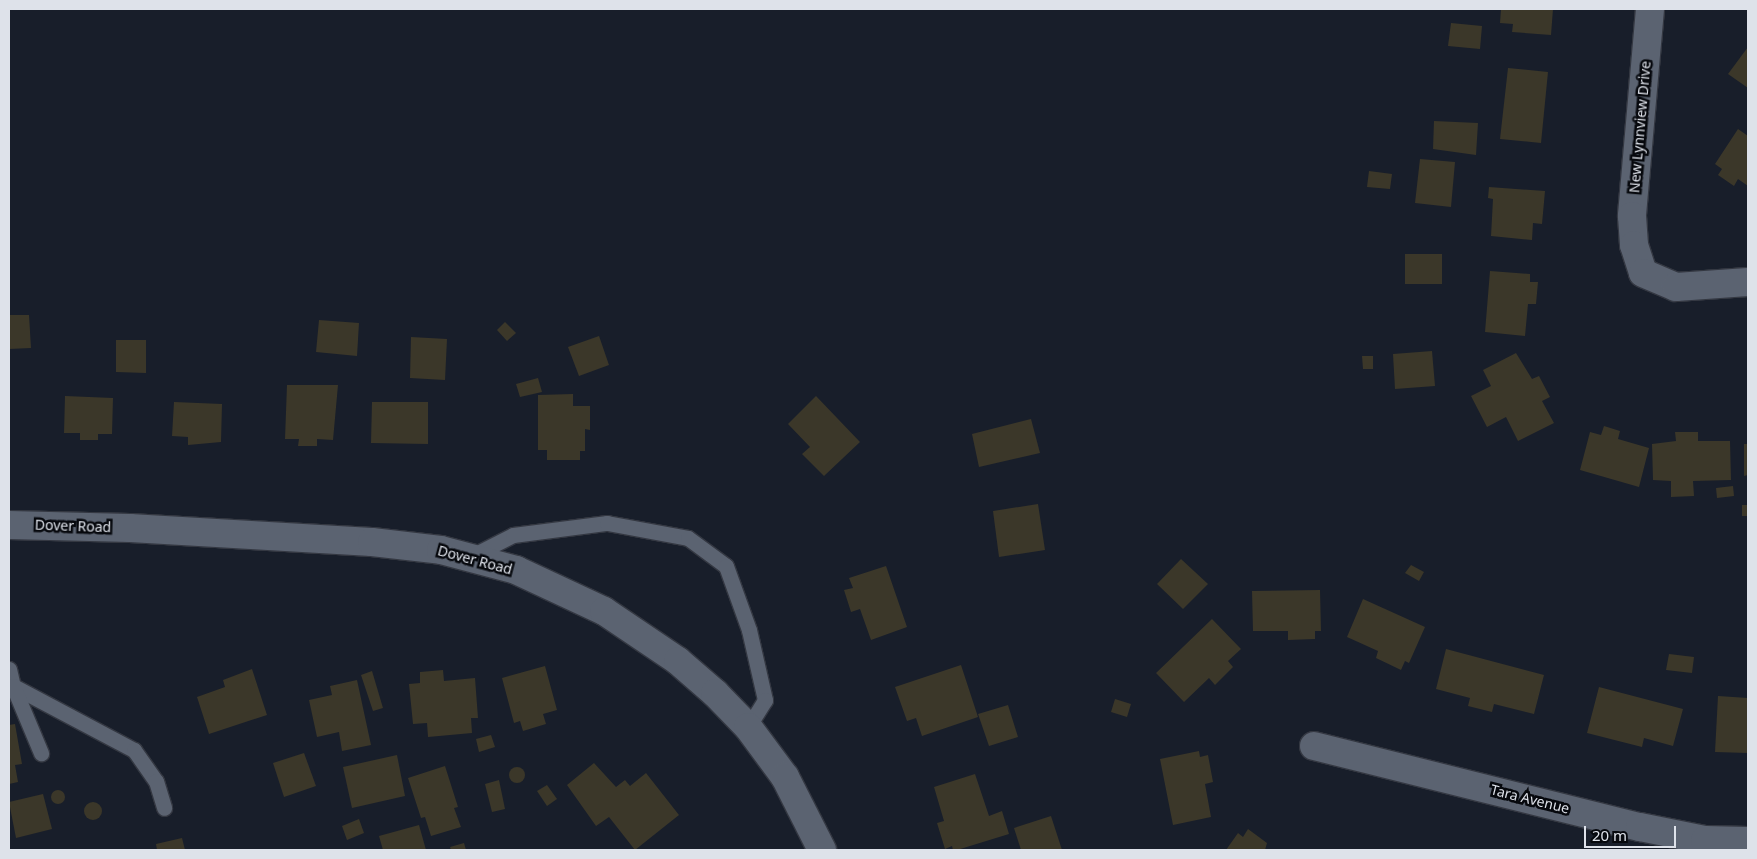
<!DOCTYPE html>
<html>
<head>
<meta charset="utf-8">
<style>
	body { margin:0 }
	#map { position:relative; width:1757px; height:859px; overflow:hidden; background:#181e2a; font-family:"Noto Sans",sans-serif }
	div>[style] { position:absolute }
	.building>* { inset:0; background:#3b3729 }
	.round { border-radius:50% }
	.roads { filter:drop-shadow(1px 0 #343842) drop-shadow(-1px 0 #343842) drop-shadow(0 1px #343842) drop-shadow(0 -1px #343842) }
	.lane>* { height:15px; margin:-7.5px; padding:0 7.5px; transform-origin:7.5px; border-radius:7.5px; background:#5b6371 }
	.street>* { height:28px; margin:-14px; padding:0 14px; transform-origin:14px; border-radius:14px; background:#5b6371 }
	span { translate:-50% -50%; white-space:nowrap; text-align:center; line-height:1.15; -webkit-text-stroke:5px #06080d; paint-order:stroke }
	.street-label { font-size:14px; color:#dee2ea }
	.frame { position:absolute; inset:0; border:10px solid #dee2ea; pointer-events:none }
	.scale { position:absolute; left:1584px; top:826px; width:92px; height:22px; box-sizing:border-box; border:2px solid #dee2ea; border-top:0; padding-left:6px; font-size:15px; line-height:18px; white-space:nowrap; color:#dee2ea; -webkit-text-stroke:4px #06080d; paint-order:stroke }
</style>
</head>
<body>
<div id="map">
	<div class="building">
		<div style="clip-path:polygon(1501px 9px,1553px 9px,1551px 35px,1512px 32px,1513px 24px,1500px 23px)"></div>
		<div style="clip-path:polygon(1451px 23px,1482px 26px,1480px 49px,1448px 46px)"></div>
		<div style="clip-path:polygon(1748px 47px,1748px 88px,1728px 74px)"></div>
		<div style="clip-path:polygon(1508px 68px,1548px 72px,1541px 143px,1500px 139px)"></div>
		<div style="clip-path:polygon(1434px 121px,1478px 123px,1476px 155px,1433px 149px)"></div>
		<div style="clip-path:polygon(1738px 129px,1748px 136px,1748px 186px,1738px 179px,1734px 186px,1718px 175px,1722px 169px,1715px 164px)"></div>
		<div style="clip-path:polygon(1420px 159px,1455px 162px,1451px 207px,1415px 203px)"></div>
		<div style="clip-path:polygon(1369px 171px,1392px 174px,1390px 189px,1367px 187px)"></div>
		<div style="clip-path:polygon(1489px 187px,1545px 191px,1542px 224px,1533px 223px,1532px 240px,1491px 236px,1493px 199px,1488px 198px)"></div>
		<div style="clip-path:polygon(1405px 254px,1442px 254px,1442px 284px,1405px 284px)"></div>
		<div style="clip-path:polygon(1490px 271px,1530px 274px,1530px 282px,1538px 282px,1536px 304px,1528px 304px,1525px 336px,1485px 332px)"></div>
		<div style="clip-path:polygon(9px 315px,29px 315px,31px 348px,9px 349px)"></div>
		<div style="clip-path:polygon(319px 320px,359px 323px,357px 356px,316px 352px)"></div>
		<div style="clip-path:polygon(505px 322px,516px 333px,507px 341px,497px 330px)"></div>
		<div style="clip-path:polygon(599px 336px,609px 365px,579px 376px,568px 347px)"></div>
		<div style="clip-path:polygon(411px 337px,447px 339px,445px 380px,410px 378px)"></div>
		<div style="clip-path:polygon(116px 340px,146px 340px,146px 373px,116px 372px)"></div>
		<div style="clip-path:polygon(1432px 351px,1435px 386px,1395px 389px,1393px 354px)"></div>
		<div style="clip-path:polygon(1516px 353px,1532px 379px,1539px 376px,1550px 397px,1542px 401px,1554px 423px,1518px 441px,1506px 417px,1487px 427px,1471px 396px,1491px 386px,1483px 370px)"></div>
		<div style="clip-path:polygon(1362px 356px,1373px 356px,1373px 369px,1363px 369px)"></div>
		<div style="clip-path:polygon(538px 378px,542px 392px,520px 397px,516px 384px)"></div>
		<div style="clip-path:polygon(287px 385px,338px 385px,333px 440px,317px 439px,317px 446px,298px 446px,299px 439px,285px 439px)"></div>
		<div style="clip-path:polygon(573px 394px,573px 406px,590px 406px,590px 430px,585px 429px,585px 451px,580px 451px,580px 460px,547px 460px,547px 450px,538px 450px,538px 395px)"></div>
		<div style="clip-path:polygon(65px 396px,113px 398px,112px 434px,98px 434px,98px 440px,80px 440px,80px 433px,64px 433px)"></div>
		<div style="clip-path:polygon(816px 396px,860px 442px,824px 476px,802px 454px,810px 447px,788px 424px)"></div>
		<div style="clip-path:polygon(174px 402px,222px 404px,221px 442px,188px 445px,188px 437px,172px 436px)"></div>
		<div style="clip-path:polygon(372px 402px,428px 402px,428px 444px,371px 443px)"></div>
		<div style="clip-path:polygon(1031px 419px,1040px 453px,979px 467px,972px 434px)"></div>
		<div style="clip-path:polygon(1604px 426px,1620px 431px,1618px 439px,1649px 448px,1639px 487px,1580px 470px,1590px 432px,1601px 435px)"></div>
		<div style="clip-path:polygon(1675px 432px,1698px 432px,1698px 441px,1730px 441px,1731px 480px,1693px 481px,1694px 496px,1671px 497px,1671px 481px,1653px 480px,1652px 444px,1676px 441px)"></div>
		<div style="clip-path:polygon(1744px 444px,1748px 444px,1748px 475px,1744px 476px)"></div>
		<div style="clip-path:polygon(1733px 486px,1734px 496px,1717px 498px,1716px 488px)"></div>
		<div style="clip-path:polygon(1038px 504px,1045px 550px,999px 557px,993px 511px)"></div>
		<div style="clip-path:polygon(1742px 505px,1748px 505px,1748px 516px,1742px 516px)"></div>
		<div style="clip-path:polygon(1181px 559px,1208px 584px,1183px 609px,1157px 584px)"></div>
		<div style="clip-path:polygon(1411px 565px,1424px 572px,1419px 581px,1405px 573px)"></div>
		<div style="clip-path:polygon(886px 566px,907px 627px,871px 640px,860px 609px,851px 612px,844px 590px,853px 588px,849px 578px)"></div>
		<div style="clip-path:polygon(1320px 590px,1321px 631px,1315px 631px,1315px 639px,1288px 640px,1288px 631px,1253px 631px,1252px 591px)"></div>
		<div style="clip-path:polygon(1363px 599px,1425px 627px,1409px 663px,1405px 661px,1401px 670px,1376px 658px,1378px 651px,1347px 637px)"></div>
		<div style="clip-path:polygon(1212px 619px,1241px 649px,1228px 661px,1233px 667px,1215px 685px,1209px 678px,1184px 702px,1156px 673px)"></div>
		<div style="clip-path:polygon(1446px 649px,1544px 675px,1534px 714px,1494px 704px,1492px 712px,1468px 706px,1470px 698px,1436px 689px)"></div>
		<div style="clip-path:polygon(1669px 654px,1694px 657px,1692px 673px,1666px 670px)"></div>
		<div style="clip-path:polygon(961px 665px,978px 717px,922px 736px,916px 718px,907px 721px,895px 687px)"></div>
		<div style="clip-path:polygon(545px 666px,557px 710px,543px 714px,546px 724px,523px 731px,520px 721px,514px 723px,502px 678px)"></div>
		<div style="clip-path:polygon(252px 669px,267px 715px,209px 734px,197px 697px,225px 687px,223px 680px)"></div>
		<div style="clip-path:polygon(443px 670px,444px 681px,475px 678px,478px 718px,471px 718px,472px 733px,428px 737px,427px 723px,413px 724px,409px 684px,420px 683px,420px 672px)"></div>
		<div style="clip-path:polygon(372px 671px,383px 708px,373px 711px,361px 675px)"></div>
		<div style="clip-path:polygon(357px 680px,371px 745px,342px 751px,339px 732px,317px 737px,309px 700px,332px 695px,330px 686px)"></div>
		<div style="clip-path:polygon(1599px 687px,1683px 709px,1673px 746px,1644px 738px,1642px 747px,1587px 733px)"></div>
		<div style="clip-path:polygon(1718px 696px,1748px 698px,1748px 753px,1715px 752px)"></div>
		<div style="clip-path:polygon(1115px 699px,1131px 704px,1127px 717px,1111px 712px)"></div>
		<div style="clip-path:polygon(1008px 705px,1018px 737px,989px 746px,978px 714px)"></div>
		<div style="clip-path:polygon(15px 724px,22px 764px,15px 765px,18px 782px,9px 784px,9px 725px)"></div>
		<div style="clip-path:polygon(491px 735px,495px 747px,479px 752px,476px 739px)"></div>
		<div style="clip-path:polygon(1199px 751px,1200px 757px,1208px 755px,1213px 782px,1205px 784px,1211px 817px,1173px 825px,1160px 759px)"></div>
		<div style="clip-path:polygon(304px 753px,316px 786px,284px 797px,273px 763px)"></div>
		<div style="clip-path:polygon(397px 755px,405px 796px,352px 808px,343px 767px)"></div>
		<div style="clip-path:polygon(594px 763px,616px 787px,625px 780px,630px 786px,646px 773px,679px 815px,635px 850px,609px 817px,596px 826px,567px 785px)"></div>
		<div style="clip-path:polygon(445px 766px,458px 807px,454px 808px,461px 827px,431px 836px,425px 817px,421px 818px,408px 778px)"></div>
		<div class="round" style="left:509px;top:767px;width:16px;height:16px"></div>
		<div style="clip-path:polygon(975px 774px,989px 816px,1002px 811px,1009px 834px,957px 850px,953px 850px,952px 846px,945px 849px,937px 823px,944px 821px,934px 787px)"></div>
		<div style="clip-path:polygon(499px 780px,505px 809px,492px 812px,485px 784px)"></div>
		<div style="clip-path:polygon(547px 785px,557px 799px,547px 806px,537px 791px)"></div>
		<div class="round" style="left:51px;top:790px;width:14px;height:14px"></div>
		<div style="clip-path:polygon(43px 794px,52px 829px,16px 838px,9px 802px)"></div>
		<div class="round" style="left:84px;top:802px;width:18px;height:18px"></div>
		<div style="clip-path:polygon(1051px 816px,1062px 850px,1021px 850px,1014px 828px)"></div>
		<div style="clip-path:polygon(359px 819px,364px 833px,347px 840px,342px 826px)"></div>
		<div style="clip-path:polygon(419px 825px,426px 850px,383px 850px,379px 836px)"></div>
		<div style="clip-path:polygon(1248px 829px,1267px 843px,1265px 850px,1226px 850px,1238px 833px,1243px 837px)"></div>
		<div style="clip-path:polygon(182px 838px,185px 850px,157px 850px,156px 844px)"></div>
		<div style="clip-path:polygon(464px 843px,466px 850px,451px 850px,450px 847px)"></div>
	</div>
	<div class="roads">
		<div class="lane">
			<div style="left:470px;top:557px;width:48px;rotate:-27.1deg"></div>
			<div style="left:513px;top:535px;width:95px;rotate:-7.3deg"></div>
			<div style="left:607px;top:523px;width:82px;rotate:10.5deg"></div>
			<div style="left:688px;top:538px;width:47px;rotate:36.4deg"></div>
			<div style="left:726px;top:566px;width:68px;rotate:70.2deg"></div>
			<div style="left:749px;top:630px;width:72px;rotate:77.1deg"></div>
			<div style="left:765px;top:700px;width:32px;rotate:122deg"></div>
			<div style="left:9px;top:669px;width:17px;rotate:77deg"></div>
			<div style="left:13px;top:686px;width:137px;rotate:27.9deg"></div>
			<div style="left:134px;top:750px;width:38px;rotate:55deg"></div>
			<div style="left:156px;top:781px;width:28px;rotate:73deg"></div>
			<div style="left:13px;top:686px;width:73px;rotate:67.3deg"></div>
		</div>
		<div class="street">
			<div style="left:1650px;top:9px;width:208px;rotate:95deg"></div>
			<div style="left:1632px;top:216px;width:29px;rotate:86deg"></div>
			<div style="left:1634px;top:245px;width:29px;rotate:72deg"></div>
			<div style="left:1643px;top:273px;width:36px;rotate:23deg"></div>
			<div style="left:1676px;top:287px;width:72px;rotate:-4deg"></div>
			<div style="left:9px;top:525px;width:121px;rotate:1.4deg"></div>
			<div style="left:130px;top:528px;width:242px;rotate:3.3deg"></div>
			<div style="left:372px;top:542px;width:69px;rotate:6.6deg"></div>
			<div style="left:441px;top:550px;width:78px;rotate:14.9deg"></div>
			<div style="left:516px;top:570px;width:97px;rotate:25deg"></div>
			<div style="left:604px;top:611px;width:89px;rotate:34deg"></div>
			<div style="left:678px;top:661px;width:49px;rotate:40.9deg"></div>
			<div style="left:715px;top:693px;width:47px;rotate:45.9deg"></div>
			<div style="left:748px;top:727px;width:62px;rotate:53.5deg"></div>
			<div style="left:785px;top:777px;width:82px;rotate:63.1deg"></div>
			<div style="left:1314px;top:746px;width:336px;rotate:14deg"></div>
			<div style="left:1640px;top:827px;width:66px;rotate:11.3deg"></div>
			<div style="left:1705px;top:840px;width:43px;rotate:1.3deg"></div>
		</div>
	</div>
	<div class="street-label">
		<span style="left:1640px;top:127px;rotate:-85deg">New Lynnview Drive</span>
		<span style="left:73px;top:526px;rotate:2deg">Dover Road</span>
		<span style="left:475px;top:560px;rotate:15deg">Dover Road</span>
		<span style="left:1530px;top:799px;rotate:14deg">Tara Avenue</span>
	</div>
	<div class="frame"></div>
	<div class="scale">20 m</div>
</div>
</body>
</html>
